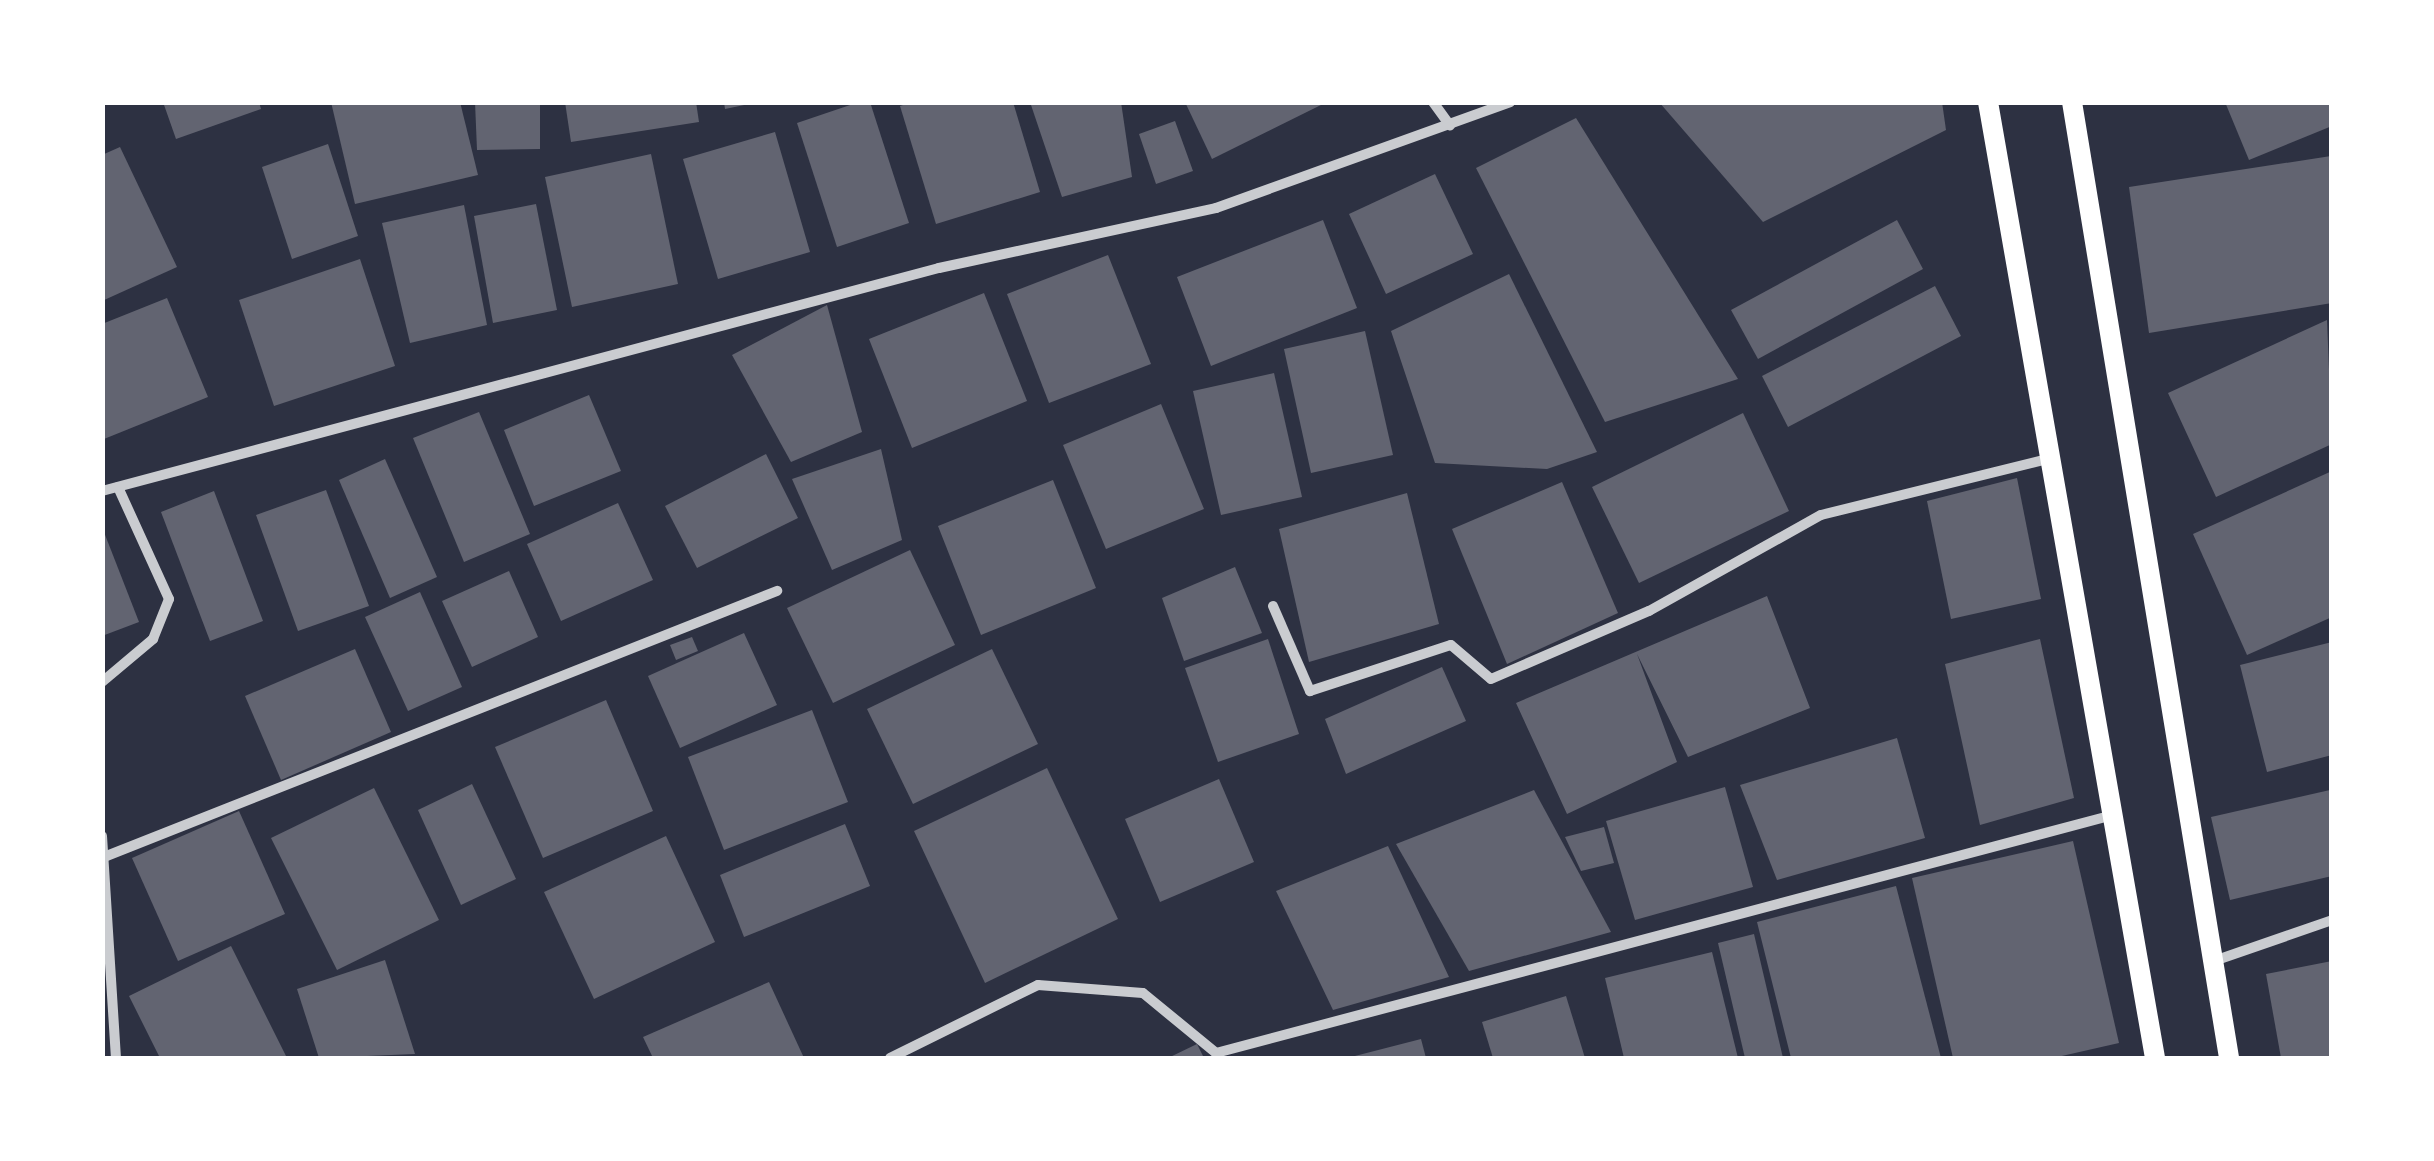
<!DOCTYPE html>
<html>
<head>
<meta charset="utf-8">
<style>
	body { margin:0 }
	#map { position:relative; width:2434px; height:1161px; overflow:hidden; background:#2d3142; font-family:"Zilla Slab",serif }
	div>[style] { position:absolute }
	.building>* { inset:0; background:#626471 }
	.minor>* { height:10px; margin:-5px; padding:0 5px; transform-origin:5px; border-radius:5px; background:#caccd0 }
	.secondary>* { height:20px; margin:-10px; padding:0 10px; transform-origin:10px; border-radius:10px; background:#fff }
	span { translate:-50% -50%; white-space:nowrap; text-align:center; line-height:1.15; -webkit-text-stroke:9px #fff; paint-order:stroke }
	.frame { position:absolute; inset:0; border:105px solid #fff; pointer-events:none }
</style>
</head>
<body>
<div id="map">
	<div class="building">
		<div style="clip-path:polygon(163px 102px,259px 102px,261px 109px,176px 139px)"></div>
		<div style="clip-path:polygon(331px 102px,460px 102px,478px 175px,355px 204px)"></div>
		<div style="clip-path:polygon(475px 102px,540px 102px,540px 149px,477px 150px)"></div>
		<div style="clip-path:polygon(565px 102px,696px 102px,699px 122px,571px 142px)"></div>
		<div style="clip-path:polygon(724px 102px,748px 102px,749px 104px,725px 109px)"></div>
		<div style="clip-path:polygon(859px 102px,870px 102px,909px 223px,837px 247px,797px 123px)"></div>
		<div style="clip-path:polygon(912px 102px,1013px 102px,1040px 192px,936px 224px,900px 106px)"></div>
		<div style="clip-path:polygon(1030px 102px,1121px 102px,1132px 177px,1062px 197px)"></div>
		<div style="clip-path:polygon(1185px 102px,1327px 102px,1212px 159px)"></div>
		<div style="clip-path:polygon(1659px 102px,1942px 102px,1946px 130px,1763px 222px)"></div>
		<div style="clip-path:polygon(2225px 102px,2332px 102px,2332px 126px,2249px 160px)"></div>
		<div style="clip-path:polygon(1576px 118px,1738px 379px,1605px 422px,1476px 168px)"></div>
		<div style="clip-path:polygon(1175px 121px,1193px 171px,1156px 184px,1139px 134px)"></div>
		<div style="clip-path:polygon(775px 132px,810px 252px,718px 279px,683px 159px)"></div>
		<div style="clip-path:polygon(328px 144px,358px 236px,292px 259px,262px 167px)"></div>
		<div style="clip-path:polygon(120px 147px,177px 267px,102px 301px,102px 155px)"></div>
		<div style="clip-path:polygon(651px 154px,678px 284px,572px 307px,545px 177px)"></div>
		<div style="clip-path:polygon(2331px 156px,2332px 303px,2149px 333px,2129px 187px)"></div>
		<div style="clip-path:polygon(1435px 174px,1473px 254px,1386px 294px,1349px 214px)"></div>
		<div style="clip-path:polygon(536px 204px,557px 310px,493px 323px,474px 216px)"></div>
		<div style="clip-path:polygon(464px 205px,487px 325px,410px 343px,382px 223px)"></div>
		<div style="clip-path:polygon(1323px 220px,1357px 308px,1211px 366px,1177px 277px)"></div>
		<div style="clip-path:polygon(1897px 220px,1923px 269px,1758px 359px,1731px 310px)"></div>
		<div style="clip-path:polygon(1108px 255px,1151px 364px,1049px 403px,1007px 294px)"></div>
		<div style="clip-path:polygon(360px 259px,395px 366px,274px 406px,239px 300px)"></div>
		<div style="clip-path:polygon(1509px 274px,1597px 452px,1547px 469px,1435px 463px,1391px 331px)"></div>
		<div style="clip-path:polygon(1935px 286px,1961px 336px,1788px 427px,1762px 376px)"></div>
		<div style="clip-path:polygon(984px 293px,1027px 401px,912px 448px,869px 339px)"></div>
		<div style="clip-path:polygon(167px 298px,208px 397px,104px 439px,102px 324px)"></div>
		<div style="clip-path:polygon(827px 305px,862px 432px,791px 462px,732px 355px)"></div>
		<div style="clip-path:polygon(2327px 320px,2332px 444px,2216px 497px,2168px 393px)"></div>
		<div style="clip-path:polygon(1365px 331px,1393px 455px,1311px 473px,1284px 349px)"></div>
		<div style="clip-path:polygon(1274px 373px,1302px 497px,1221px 515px,1193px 391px)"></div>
		<div style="clip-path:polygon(589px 395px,621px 471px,534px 506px,504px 430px)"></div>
		<div style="clip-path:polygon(1161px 404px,1204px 509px,1106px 549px,1063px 445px)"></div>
		<div style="clip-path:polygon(479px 412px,530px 534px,464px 562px,413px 438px)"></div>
		<div style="clip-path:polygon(1743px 413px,1789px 511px,1639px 583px,1592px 487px)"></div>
		<div style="clip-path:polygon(881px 449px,902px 540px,832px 570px,792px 479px)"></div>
		<div style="clip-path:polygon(766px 454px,798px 518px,697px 568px,665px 506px)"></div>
		<div style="clip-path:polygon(385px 459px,437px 577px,390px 598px,339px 480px)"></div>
		<div style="clip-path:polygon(2332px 471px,2332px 617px,2247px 655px,2193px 534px)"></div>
		<div style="clip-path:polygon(2017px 478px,2041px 599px,1951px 619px,1927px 501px)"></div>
		<div style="clip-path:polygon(1053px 480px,1096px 588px,981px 635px,938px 526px)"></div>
		<div style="clip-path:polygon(1562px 482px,1618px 613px,1507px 664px,1452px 529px)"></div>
		<div style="clip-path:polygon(326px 490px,369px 606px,298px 631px,256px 515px)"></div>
		<div style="clip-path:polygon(214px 491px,263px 621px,210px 641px,161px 512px)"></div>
		<div style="clip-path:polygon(1407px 493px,1439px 624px,1309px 662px,1279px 529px)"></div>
		<div style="clip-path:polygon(618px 503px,653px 580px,561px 621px,527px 544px)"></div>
		<div style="clip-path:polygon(102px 527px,139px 622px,102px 636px)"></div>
		<div style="clip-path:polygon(910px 550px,955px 645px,833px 703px,787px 608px)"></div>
		<div style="clip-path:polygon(1235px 567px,1262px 633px,1184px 661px,1162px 598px)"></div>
		<div style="clip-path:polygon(509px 571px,538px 637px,472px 667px,442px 601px)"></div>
		<div style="clip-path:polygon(420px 592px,462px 687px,408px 711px,365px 617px)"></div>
		<div style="clip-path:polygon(1767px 596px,1810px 708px,1688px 757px,1637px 654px,1677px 762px,1567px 814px,1516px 703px)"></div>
		<div style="clip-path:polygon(744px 633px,777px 705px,680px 748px,648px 676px)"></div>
		<div style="clip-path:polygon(692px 637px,698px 651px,676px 660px,670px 645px)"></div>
		<div style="clip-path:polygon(1268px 639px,1299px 734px,1218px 762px,1185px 668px)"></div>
		<div style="clip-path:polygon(2040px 639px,2074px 798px,1980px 825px,1945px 664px)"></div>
		<div style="clip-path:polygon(2332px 642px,2332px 755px,2267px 772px,2240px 665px)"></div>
		<div style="clip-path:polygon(355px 649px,391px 732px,281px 780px,245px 696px)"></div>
		<div style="clip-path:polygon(992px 649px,1038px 744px,913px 804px,867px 709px)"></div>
		<div style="clip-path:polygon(1442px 667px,1466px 721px,1346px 774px,1325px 719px)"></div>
		<div style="clip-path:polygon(606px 700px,653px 811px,543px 858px,495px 747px)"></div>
		<div style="clip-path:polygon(812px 710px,848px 802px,724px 850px,688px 757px)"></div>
		<div style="clip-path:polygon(1897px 738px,1925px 838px,1777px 880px,1740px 785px)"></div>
		<div style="clip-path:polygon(1047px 768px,1118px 919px,985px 983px,914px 831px)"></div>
		<div style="clip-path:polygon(1219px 779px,1254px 862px,1160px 902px,1125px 819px)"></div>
		<div style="clip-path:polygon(472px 784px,516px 879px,461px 905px,418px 810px)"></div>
		<div style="clip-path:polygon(1725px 787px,1753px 887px,1635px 920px,1606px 821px)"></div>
		<div style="clip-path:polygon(374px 788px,439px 920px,337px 970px,271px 838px)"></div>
		<div style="clip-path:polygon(1534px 790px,1611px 932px,1469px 971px,1396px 844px)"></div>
		<div style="clip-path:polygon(2330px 790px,2332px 876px,2230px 900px,2211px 817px)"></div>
		<div style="clip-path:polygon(239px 811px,285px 914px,178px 961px,132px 858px)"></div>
		<div style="clip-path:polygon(845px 824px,870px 886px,744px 937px,720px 875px)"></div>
		<div style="clip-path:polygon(1604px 827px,1614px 863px,1581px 871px,1565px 837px)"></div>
		<div style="clip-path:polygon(666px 836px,715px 942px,594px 999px,544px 892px)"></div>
		<div style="clip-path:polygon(2073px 841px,2119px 1043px,2053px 1058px,1953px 1058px,1912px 878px)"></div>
		<div style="clip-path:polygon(1388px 846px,1449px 977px,1333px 1010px,1276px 891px)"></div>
		<div style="clip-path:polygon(1896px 886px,1941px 1058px,1791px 1058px,1757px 922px)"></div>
		<div style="clip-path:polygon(1754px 934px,1783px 1058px,1745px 1058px,1718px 943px)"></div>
		<div style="clip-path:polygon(231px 946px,287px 1058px,160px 1058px,129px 996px)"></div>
		<div style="clip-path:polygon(1712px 952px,1738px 1058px,1624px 1058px,1605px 978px)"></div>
		<div style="clip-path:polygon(385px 960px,415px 1054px,319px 1058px,297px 989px)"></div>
		<div style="clip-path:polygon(2332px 961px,2332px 1058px,2281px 1058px,2266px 974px)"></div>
		<div style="clip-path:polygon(769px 982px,804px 1058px,653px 1058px,643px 1037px)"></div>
		<div style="clip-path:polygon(1566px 996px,1585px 1058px,1493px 1058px,1482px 1022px)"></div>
		<div style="clip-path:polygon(1421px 1039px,1426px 1058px,1351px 1058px,1351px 1057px)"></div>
		<div style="clip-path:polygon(1197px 1044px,1204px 1058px,1168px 1058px)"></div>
	</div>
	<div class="minor">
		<div style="left:1433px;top:102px;width:29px;rotate:54deg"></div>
		<div style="left:102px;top:491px;width:866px;rotate:-14.92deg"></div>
		<div style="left:939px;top:268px;width:283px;rotate:-12.2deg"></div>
		<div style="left:1216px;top:208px;width:313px;rotate:-19.8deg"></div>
		<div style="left:1273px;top:606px;width:93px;rotate:66.5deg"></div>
		<div style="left:1310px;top:691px;width:148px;rotate:-18.1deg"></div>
		<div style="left:1451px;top:645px;width:52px;rotate:40.4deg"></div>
		<div style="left:1491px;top:679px;width:172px;rotate:-23.3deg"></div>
		<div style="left:1649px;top:611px;width:197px;rotate:-29.2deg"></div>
		<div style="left:1821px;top:515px;width:234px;rotate:-13.9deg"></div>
		<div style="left:102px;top:682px;width:67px;rotate:-40.1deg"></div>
		<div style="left:153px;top:639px;width:43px;rotate:-68.2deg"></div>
		<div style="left:169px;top:599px;width:123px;rotate:-114.5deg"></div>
		<div style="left:102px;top:836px;width:222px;rotate:86.4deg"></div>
		<div style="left:104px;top:857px;width:724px;rotate:-21.57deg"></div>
		<div style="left:2211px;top:962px;width:128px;rotate:-19.1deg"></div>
		<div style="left:890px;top:1058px;width:165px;rotate:-26.3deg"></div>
		<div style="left:1038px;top:985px;width:105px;rotate:4.4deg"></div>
		<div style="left:1143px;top:993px;width:94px;rotate:39.4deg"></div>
		<div style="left:1216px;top:1053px;width:928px;rotate:-14.86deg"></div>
	</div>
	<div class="secondary">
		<div style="left:1988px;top:102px;width:970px;rotate:80.09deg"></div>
		<div style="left:2072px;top:102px;width:969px;rotate:80.67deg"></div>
	</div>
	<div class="frame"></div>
</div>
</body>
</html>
